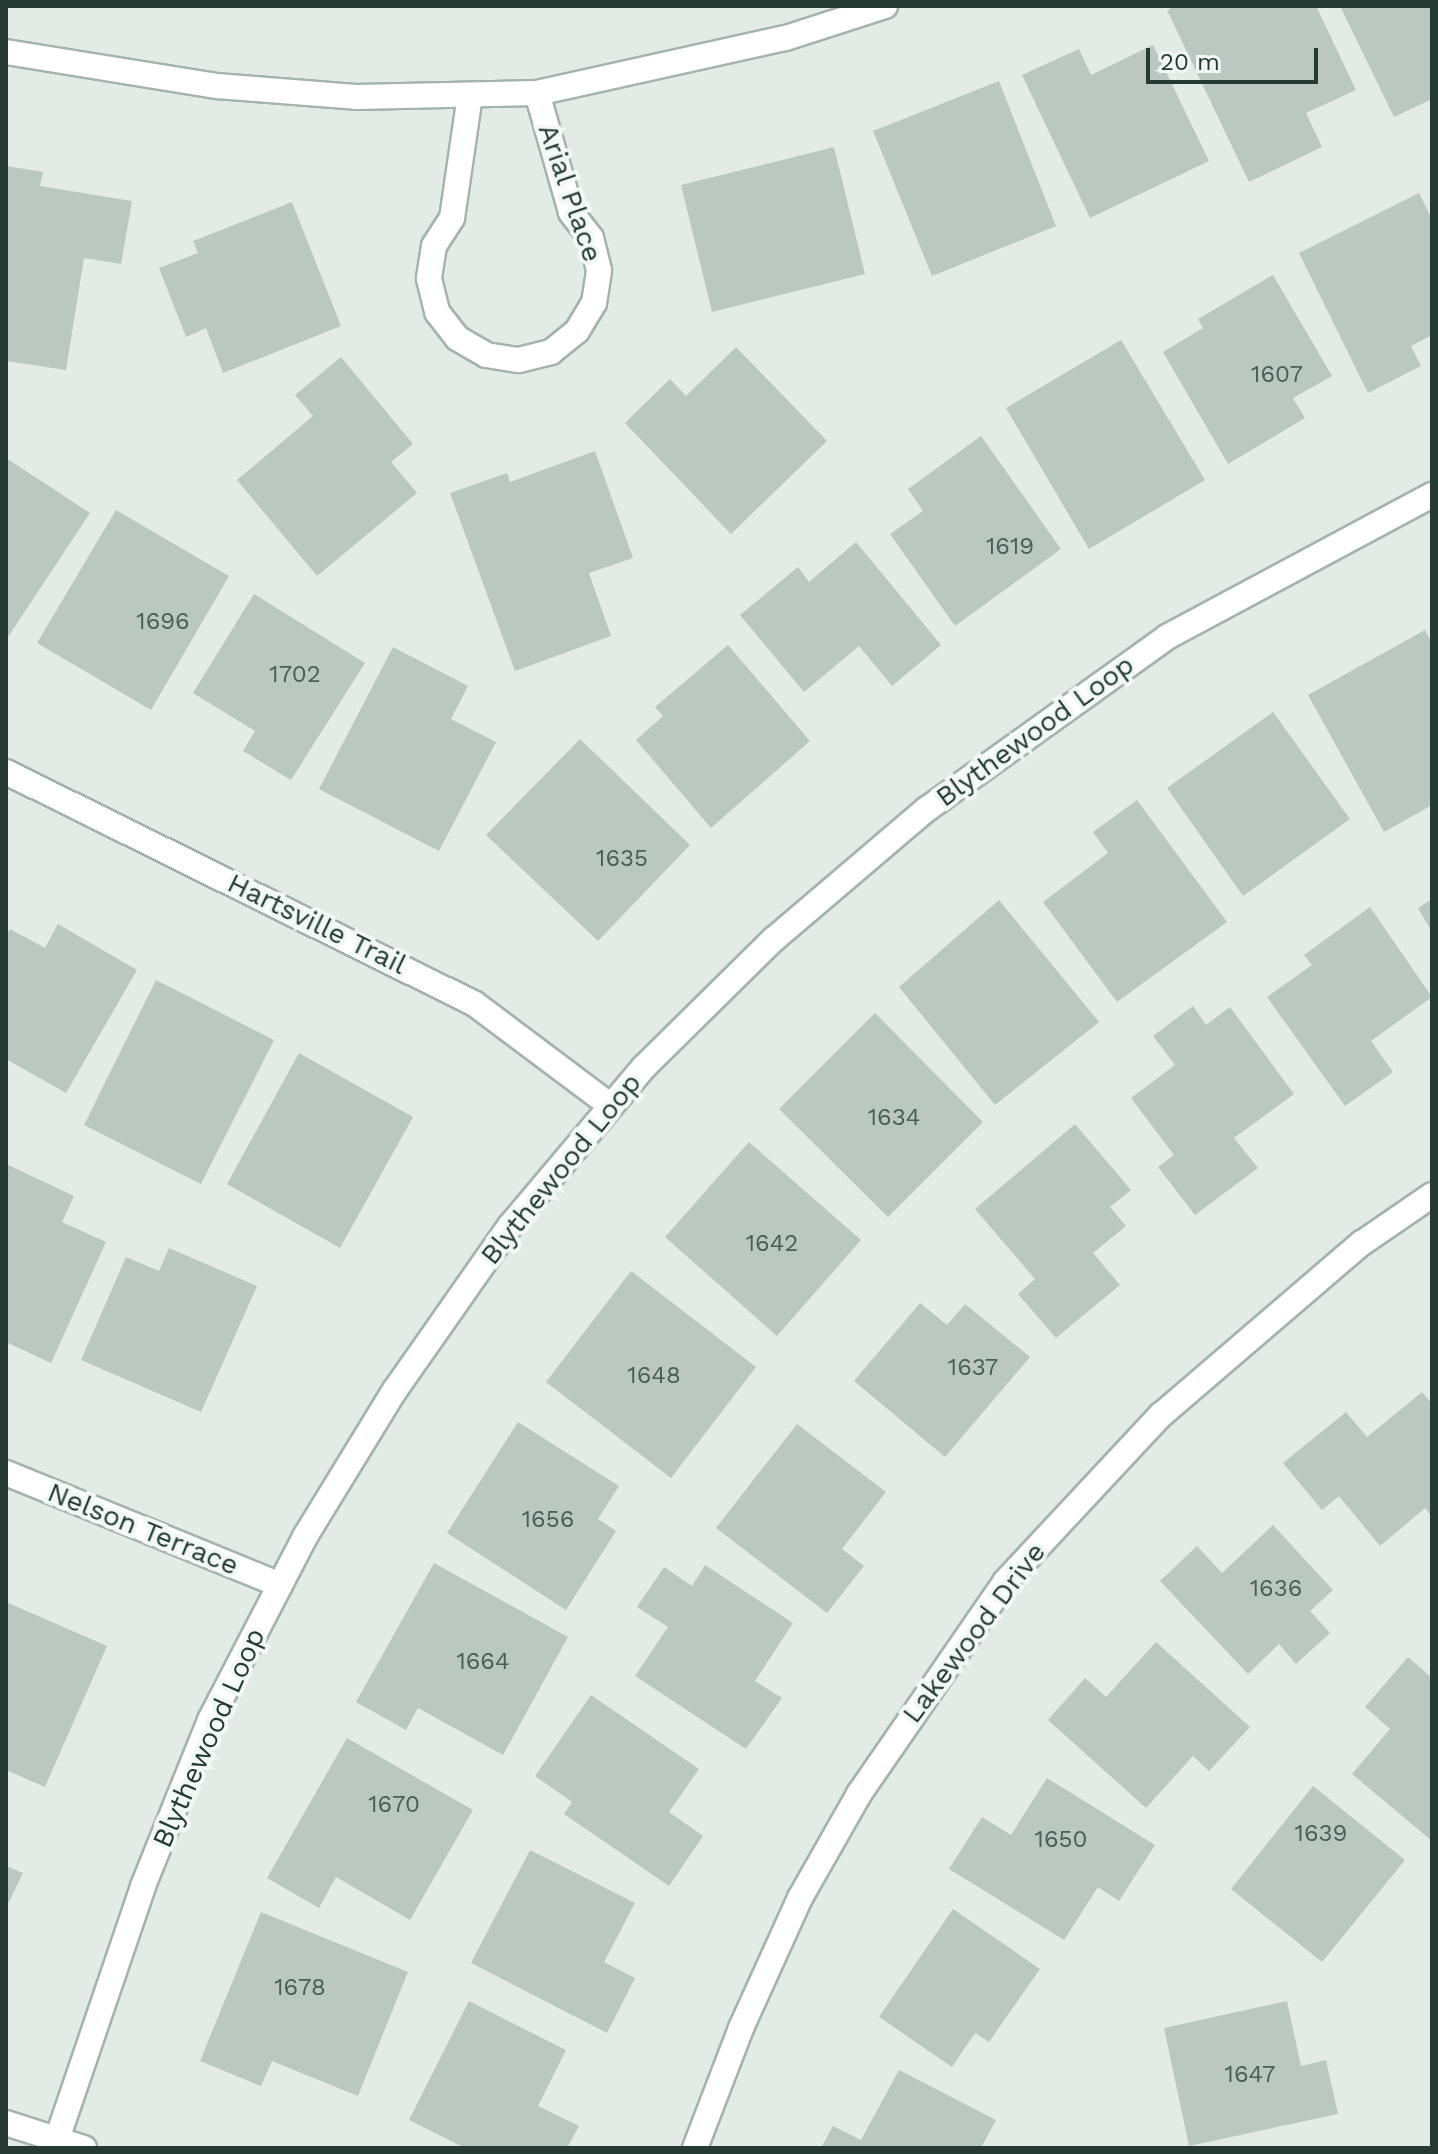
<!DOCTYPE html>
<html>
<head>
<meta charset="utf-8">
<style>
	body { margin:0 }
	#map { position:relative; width:1438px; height:2154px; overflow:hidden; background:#e2ebe6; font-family:"Work Sans",sans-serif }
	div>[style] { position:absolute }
	.building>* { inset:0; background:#bbc8c2 }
	.roads { filter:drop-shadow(2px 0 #a5b2ad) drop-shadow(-2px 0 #a5b2ad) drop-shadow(0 2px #a5b2ad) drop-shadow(0 -2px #a5b2ad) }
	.minor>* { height:24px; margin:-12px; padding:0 12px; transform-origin:12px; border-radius:12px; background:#fff }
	span { translate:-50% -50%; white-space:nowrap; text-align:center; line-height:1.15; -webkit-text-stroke:8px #f2f8f5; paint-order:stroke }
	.number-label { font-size:24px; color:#4a5e57 }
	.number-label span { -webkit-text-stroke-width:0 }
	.street-label { font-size:28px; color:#243a33 }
	.frame { position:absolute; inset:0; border:8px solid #243a33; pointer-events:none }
	.scale { position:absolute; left:1146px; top:48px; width:172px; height:36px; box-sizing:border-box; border:4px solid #243a33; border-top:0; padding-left:10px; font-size:24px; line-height:28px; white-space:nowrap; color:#243a33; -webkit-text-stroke:6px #f2f8f5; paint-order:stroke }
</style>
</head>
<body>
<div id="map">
	<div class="building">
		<div style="clip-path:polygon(1176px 6px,1316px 6px,1356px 90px,1306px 113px,1322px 147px,1249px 182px,1167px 10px)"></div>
		<div style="clip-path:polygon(1340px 6px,1432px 6px,1432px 99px,1394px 117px)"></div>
		<div style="clip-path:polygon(1153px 45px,1209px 161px,1090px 218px,1022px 75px,1079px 49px,1091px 75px)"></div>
		<div style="clip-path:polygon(999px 81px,1056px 226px,932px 276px,873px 131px)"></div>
		<div style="clip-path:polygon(834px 147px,865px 274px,712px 312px,681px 185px)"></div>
		<div style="clip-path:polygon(6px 166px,43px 172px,40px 186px,132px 201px,121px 264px,84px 258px,66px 370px,6px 361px)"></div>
		<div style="clip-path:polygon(1419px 193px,1432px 219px,1432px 335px,1411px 346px,1421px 366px,1368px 393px,1299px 253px)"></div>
		<div style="clip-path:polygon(292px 202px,341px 326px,223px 373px,206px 328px,186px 337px,159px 268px,198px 253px,193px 241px)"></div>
		<div style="clip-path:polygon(1273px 275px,1332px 376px,1293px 398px,1305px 418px,1228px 464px,1163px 352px,1203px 328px,1198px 319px)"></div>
		<div style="clip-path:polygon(1121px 340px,1205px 480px,1089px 549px,1006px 408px)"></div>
		<div style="clip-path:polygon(736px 347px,827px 441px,731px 534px,625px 423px,670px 379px,686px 396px)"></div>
		<div style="clip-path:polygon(341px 357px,413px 444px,391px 462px,417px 493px,317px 576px,237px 480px,313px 416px,295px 395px)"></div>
		<div style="clip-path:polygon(981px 436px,1061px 549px,955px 626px,890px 534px,923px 511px,908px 489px)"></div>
		<div style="clip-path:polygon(595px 451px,633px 558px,589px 573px,611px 636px,515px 671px,450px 493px,507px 473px,510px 482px)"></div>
		<div style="clip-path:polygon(6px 458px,90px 513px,6px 640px)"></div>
		<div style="clip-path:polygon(116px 510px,229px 576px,151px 710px,37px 643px)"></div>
		<div style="clip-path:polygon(856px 542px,941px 645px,892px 686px,859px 646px,804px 692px,740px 615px,798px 567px,809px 582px)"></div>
		<div style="clip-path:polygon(254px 594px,365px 663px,291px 780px,243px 751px,255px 731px,193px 693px)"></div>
		<div style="clip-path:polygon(1425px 630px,1432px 643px,1432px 805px,1384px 832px,1308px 695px)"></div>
		<div style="clip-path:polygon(728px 645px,810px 741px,711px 828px,636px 740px,663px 716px,655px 707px)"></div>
		<div style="clip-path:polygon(393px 647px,468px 686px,451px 719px,496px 742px,439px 851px,319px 789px)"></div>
		<div style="clip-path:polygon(1273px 712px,1350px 819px,1243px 896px,1167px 788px)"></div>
		<div style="clip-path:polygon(580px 739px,690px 845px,598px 941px,486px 835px)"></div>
		<div style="clip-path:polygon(1137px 800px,1227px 922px,1117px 1002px,1043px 902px,1108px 853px,1093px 832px)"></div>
		<div style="clip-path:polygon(1432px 899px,1432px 932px,1418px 908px)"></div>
		<div style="clip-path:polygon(999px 900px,1099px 1022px,995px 1105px,899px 987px)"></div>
		<div style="clip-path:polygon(1370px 907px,1432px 997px,1371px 1041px,1393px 1072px,1345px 1106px,1267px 997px,1312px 965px,1304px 955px)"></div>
		<div style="clip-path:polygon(58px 924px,137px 970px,66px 1093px,6px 1059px,6px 936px,10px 929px,45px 948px)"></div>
		<div style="clip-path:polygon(156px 980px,274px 1040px,201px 1184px,84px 1125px)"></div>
		<div style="clip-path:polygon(1193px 1006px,1206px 1025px,1230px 1007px,1294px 1094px,1234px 1138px,1258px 1168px,1195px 1215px,1158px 1167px,1174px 1155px,1131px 1098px,1175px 1065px,1153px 1036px)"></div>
		<div style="clip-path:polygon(875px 1013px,983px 1122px,888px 1217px,779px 1109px)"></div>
		<div style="clip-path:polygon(299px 1053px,413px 1117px,340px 1248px,227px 1184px)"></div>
		<div style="clip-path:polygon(1075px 1124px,1131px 1190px,1110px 1207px,1126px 1226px,1093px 1253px,1120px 1285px,1056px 1338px,1018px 1294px,1035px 1279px,975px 1209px)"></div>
		<div style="clip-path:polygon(749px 1142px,861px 1240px,777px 1336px,665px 1237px)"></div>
		<div style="clip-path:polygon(6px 1164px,74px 1196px,62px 1222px,106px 1242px,51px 1363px,6px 1342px)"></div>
		<div style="clip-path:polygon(169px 1248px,257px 1286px,201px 1412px,81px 1360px,126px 1257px,159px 1271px)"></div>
		<div style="clip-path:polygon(631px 1271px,756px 1367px,671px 1478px,546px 1382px)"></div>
		<div style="clip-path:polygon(920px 1303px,947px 1325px,965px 1304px,1030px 1357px,945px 1457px,854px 1381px)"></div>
		<div style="clip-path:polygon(1422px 1392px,1432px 1404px,1432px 1517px,1425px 1508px,1380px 1546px,1339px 1496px,1322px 1510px,1283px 1463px,1346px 1412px,1367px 1437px)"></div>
		<div style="clip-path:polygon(518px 1422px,619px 1486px,598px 1519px,616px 1531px,566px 1610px,447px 1533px)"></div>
		<div style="clip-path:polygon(797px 1424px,886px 1492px,842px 1549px,864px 1566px,827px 1613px,716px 1528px)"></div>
		<div style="clip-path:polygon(1273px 1525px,1333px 1590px,1310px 1611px,1330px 1633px,1296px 1664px,1279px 1644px,1248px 1674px,1160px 1581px,1197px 1546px,1222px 1573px)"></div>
		<div style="clip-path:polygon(434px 1563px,568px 1637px,503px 1755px,418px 1708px,406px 1730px,356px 1702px)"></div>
		<div style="clip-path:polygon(705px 1565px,793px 1623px,755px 1681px,782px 1698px,746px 1749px,635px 1676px,668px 1627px,637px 1607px,664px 1567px,692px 1586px)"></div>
		<div style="clip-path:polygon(6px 1602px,107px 1646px,45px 1787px,6px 1770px)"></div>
		<div style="clip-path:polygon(1156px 1642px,1250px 1727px,1209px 1771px,1193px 1756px,1146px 1808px,1048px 1720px,1085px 1678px,1106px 1697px)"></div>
		<div style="clip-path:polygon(1408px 1657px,1432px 1678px,1432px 1841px,1352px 1774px,1390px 1729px,1365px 1707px)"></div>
		<div style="clip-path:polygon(591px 1695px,699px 1769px,669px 1812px,703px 1836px,669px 1886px,564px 1814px,572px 1802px,535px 1776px)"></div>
		<div style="clip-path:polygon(347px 1738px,473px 1810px,410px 1920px,336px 1877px,319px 1908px,267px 1878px)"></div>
		<div style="clip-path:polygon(1047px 1778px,1155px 1845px,1119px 1901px,1098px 1887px,1064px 1940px,949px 1869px,982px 1817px,1011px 1835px)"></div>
		<div style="clip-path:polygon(1313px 1786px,1405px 1860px,1322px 1962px,1231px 1889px)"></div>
		<div style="clip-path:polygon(530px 1850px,635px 1903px,604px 1962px,635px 1978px,607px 2033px,471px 1963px)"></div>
		<div style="clip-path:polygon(6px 1866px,23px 1873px,6px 1908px)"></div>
		<div style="clip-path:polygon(953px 1909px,1040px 1969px,989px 2042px,975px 2033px,952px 2067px,879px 2017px)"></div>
		<div style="clip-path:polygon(261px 1912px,408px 1972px,358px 2096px,272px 2061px,261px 2086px,200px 2061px)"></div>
		<div style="clip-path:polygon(469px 2001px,566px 2050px,538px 2106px,579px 2126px,567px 2148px,465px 2148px,409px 2120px)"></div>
		<div style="clip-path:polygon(1287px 2001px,1301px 2066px,1326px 2060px,1338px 2114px,1189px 2146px,1164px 2028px)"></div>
		<div style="clip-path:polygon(899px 2070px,996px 2120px,981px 2148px,821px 2148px,833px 2126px,861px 2140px)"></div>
	</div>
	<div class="roads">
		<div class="minor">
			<div style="left:6px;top:52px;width:214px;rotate:9.2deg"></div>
			<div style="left:217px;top:86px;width:139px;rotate:4.5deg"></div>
			<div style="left:356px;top:97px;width:181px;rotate:-1.3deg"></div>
			<div style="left:537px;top:93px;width:255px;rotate:-12.5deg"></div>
			<div style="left:786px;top:38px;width:104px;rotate:-17.9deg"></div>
			<div style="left:470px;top:95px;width:124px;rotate:98.3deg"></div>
			<div style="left:452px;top:218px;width:33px;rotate:123deg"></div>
			<div style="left:434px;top:246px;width:33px;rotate:99deg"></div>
			<div style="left:429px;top:279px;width:34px;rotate:76deg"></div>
			<div style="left:437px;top:312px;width:33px;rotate:52deg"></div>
			<div style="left:457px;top:338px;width:34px;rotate:30deg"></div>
			<div style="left:486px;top:355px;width:33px;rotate:9deg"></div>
			<div style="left:519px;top:360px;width:33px;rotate:-14deg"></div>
			<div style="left:551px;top:352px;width:33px;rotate:-39deg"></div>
			<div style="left:577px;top:331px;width:33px;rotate:-59deg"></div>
			<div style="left:594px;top:303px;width:33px;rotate:-81deg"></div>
			<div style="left:599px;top:270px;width:33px;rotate:-104deg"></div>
			<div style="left:591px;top:238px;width:33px;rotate:-128deg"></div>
			<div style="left:571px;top:212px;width:124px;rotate:-105.9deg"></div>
			<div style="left:6px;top:772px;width:523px;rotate:26.32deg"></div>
			<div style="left:475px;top:1004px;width:170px;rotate:36.9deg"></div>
			<div style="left:6px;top:1473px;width:296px;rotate:22.2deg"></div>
			<div style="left:6px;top:2123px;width:82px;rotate:17.8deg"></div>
			<div style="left:54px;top:2148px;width:277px;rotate:-71.2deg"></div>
			<div style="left:143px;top:1886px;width:179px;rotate:-68deg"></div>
			<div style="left:210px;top:1720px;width:208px;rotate:-62.6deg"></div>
			<div style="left:306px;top:1535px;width:170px;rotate:-58.5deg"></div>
			<div style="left:395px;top:1390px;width:200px;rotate:-55deg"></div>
			<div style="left:510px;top:1226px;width:208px;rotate:-49.9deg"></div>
			<div style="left:644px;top:1067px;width:182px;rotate:-44.6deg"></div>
			<div style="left:774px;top:939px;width:201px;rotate:-40.4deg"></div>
			<div style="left:927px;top:809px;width:295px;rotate:-35.6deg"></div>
			<div style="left:1167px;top:637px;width:301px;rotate:-28.2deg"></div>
			<div style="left:695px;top:2148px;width:129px;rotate:-69deg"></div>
			<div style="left:741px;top:2028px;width:143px;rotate:-65.6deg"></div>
			<div style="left:800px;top:1898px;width:120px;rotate:-60.4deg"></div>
			<div style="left:859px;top:1794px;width:257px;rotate:-55.4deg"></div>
			<div style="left:1005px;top:1582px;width:229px;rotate:-47deg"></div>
			<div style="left:1161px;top:1415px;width:265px;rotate:-40.6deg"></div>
			<div style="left:1362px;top:1243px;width:85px;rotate:-34.4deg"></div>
		</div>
	</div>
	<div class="number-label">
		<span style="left:1277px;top:375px">1607</span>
		<span style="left:1010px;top:547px">1619</span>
		<span style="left:163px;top:622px">1696</span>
		<span style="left:295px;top:675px">1702</span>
		<span style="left:622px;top:859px">1635</span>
		<span style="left:894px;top:1118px">1634</span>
		<span style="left:772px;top:1244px">1642</span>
		<span style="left:973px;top:1368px">1637</span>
		<span style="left:654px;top:1376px">1648</span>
		<span style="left:548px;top:1520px">1656</span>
		<span style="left:1276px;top:1589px">1636</span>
		<span style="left:483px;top:1662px">1664</span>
		<span style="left:394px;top:1805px">1670</span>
		<span style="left:1321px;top:1834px">1639</span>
		<span style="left:1061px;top:1840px">1650</span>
		<span style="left:300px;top:1988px">1678</span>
		<span style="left:1250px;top:2075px">1647</span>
	</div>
	<div class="street-label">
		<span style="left:570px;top:193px;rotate:71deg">Arial Place</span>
		<span style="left:1035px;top:731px;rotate:-36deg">Blythewood Loop</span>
		<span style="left:317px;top:924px;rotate:26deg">Hartsville Trail</span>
		<span style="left:561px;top:1169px;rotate:-51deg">Blythewood Loop</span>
		<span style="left:143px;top:1529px;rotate:22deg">Nelson Terrace</span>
		<span style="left:974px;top:1633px;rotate:-53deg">Lakewood Drive</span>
		<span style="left:209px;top:1738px;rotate:-66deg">Blythewood Loop</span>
	</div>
	<div class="frame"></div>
	<div class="scale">20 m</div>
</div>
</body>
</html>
